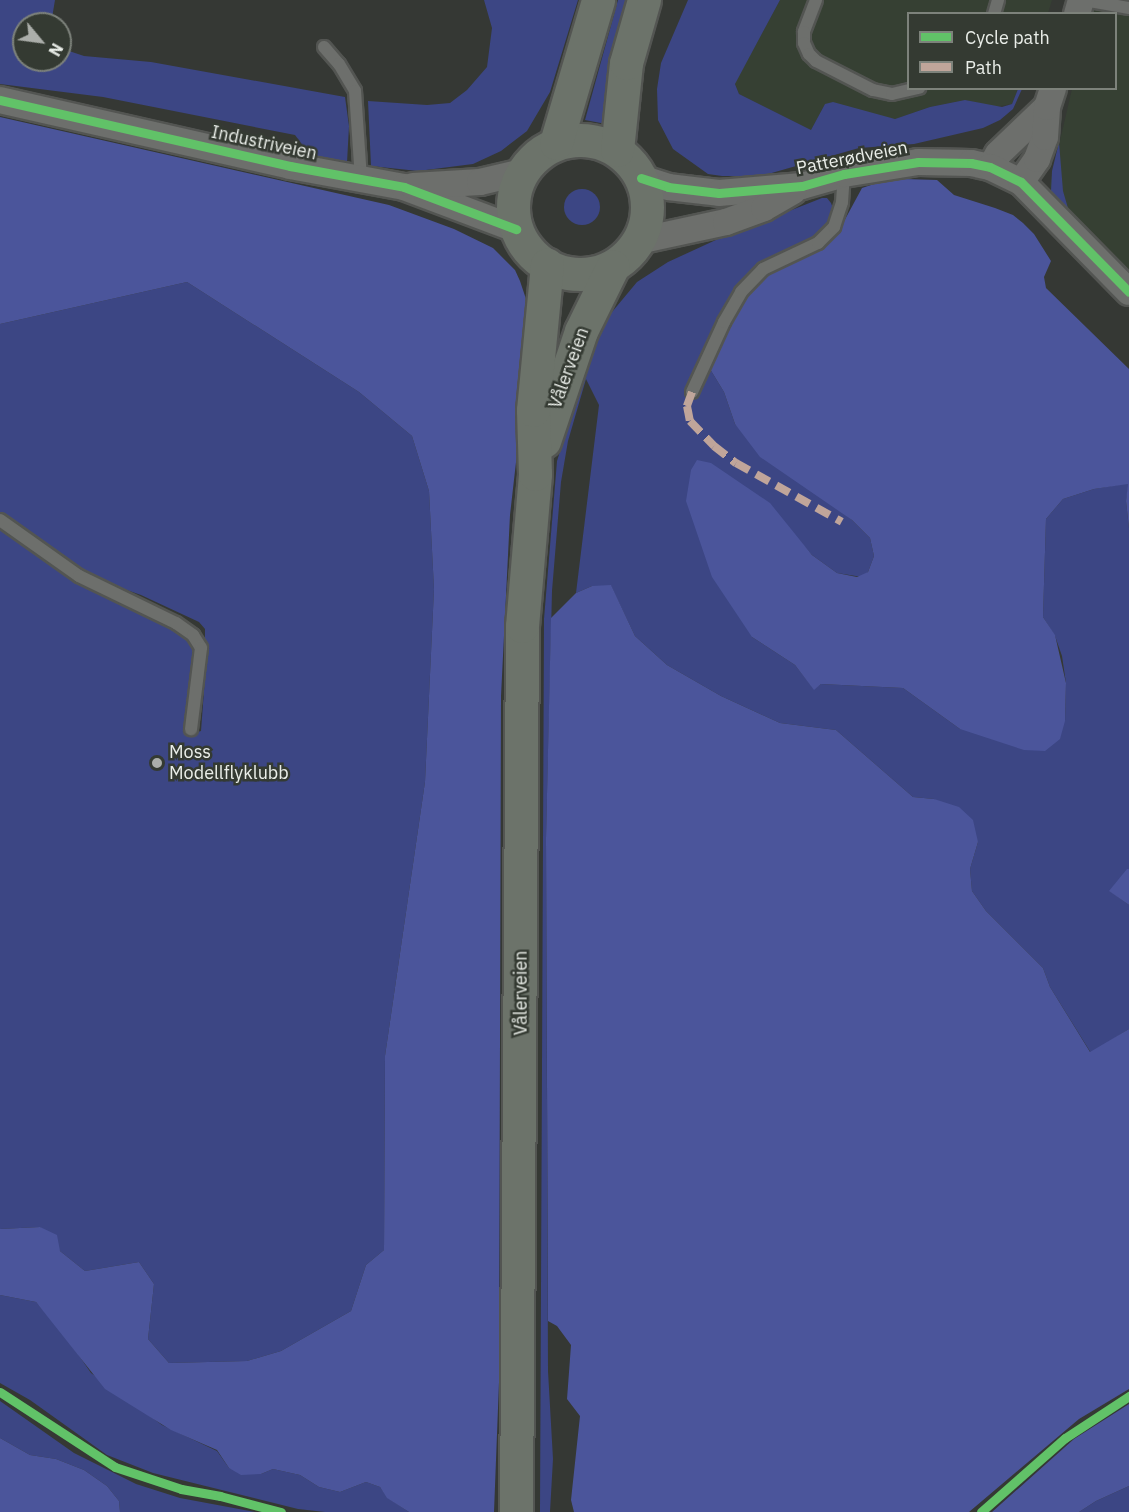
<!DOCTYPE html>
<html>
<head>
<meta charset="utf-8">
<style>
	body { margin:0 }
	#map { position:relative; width:1129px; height:1512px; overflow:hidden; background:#353834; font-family:"IBM Plex Sans",sans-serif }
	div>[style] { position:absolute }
	.built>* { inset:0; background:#364033 }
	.green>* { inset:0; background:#3c4684 }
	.round { border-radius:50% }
	.forest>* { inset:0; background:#4b559b }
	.roads { filter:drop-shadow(2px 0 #535552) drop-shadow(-2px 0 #535552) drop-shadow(0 2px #535552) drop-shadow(0 -2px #535552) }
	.service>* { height:12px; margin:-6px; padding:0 6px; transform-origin:6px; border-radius:6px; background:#6d6f6c }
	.minor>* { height:26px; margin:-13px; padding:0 13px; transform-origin:13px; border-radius:13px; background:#6d6f6c }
	.primary>* { height:33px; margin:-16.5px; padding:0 16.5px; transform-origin:16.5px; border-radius:16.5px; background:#6c736a }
	.primary>.ring { margin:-16.5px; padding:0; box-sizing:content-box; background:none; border:33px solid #6c736a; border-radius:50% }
	.quiet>* { height:8px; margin-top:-4px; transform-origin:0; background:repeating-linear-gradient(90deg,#c0a59a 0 15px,transparent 0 23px) }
	.cycleway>* { height:9px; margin:-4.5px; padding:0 4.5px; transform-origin:4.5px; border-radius:4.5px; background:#61c268 }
	.dots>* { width:16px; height:16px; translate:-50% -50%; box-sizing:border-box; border:3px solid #343a32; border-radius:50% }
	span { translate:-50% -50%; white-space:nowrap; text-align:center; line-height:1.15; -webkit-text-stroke:5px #343a32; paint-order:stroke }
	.street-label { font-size:18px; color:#eaeee9 }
	.poi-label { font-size:18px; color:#eaeee9 }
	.left { translate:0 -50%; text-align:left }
	.legend { position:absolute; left:907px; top:12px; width:210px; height:78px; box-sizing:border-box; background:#343a32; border:2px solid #7d827b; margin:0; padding:8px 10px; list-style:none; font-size:18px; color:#eaeee9 }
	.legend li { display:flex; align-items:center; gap:12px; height:30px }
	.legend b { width:30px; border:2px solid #7d827b }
	.north { position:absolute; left:12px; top:12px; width:60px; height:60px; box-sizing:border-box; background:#343a32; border:2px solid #7d827b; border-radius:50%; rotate:119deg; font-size:16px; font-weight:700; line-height:24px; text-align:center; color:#eaeee9 }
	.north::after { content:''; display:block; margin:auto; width:21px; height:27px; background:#abaeaa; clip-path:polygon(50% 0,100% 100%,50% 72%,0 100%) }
</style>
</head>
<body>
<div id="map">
	<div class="built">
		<div style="clip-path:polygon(780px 0,1052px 0,1048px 13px,908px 14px,908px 88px,1018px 89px,1012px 104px,994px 107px,965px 100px,930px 107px,895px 119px,825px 104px,811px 130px,739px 94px,735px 83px)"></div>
		<div style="clip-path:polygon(1094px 0,1129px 0,1129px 274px,1070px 215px,1051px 191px,1050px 184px,1072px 89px,1116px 88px,1116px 14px,1091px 13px)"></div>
	</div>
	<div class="green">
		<div style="clip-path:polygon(0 0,55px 0,51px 24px,24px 24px,24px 60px,60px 60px,60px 48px,84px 56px,151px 62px,345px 97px,349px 126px,347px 163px,310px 155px,295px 135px,103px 97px,0 84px)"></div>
		<div style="clip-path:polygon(484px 0,578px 0,550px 92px,527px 131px,501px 151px,473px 164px,418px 171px,371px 166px,368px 101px,427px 105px,450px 103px,467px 90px,487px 67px,492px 28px)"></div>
		<div style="clip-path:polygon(618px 0,630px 0,606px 124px,585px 120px)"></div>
		<div style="clip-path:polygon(688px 0,780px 0,735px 84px,739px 94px,811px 130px,825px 104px,833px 102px,895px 119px,930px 107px,965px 100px,1002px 107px,1012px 104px,1018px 89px,1022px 89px,1013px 109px,1000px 120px,983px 128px,914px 144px,859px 148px,761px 176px,722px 176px,708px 174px,673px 149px,658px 120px,657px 89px,661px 63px)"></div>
		<div style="clip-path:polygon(1059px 142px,1063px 191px,1070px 215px,1051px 191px,1052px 171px)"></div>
		<div class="round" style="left:564px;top:189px;width:36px;height:36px"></div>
		<div style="clip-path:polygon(822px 198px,827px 198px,831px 203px,834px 211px,829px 222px,810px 240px,767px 260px,742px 282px,718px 321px,698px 364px,710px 369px,724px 392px,735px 424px,852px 520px,870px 538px,874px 556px,868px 572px,862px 577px,837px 573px,812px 555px,790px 530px,752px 637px,795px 665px,814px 689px,821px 684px,903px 688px,960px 729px,1065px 721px,1066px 683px,1062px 656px,1055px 636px,1043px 617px,1046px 519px,1063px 499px,1094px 489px,1129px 483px,1126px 501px,1129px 528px,1129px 869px,1110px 891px,1129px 905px,1129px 1029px,1091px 1053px,1050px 987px,1043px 968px,986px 911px,972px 891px,970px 869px,978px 842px,934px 799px,913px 797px,836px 730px,780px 723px,721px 696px,667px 665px,635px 636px,611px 586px,592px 586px,576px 593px,599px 405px,586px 379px,568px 441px,561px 482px,552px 591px,546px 839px,548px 1371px,553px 1459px,550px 1512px,540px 1512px,544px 619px,557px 461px,596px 337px,607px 318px,637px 282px,668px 262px,718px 239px)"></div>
		<div style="clip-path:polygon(evenodd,187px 282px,359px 392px,412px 436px,429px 491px,434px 589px,425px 782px,385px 1056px,384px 1250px,366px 1265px,351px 1311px,281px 1351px,247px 1361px,169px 1363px,148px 1339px,154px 1284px,139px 1262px,85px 1271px,60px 1251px,40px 1227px,0 1229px,0 528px,50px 562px,25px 531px,0 513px,0 324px,187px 282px,104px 582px,141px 595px,199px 622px,205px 629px,205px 677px,201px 731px,187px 735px,186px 729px,194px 653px,188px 639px,174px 628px,107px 597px,104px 582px)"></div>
		<div style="clip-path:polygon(0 1295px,36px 1302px,64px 1334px,91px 1373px,162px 1425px,217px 1451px,229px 1468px,261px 1474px,273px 1469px,300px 1475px,319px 1487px,340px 1492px,366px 1482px,380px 1487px,388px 1498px,409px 1512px,325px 1512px,298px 1509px,153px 1473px,107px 1455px,30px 1400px,0 1383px)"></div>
		<div style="clip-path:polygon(0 1401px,74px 1453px,136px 1484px,180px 1498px,255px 1512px,120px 1512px,119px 1501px,107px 1486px,84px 1470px,56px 1459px,30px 1455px,0 1438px)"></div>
		<div style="clip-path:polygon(1129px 1486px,1129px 1512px,1079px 1512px,1096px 1501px)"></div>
	</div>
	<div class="forest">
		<div style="clip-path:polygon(0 117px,389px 205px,454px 229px,493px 248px,515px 270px,520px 281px,526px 299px,528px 325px,525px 383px,510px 515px,501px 696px,499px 1382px,494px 1512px,409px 1512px,387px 1498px,380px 1487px,366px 1482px,340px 1492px,319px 1487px,300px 1475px,273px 1469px,261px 1474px,241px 1475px,229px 1468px,217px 1450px,171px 1430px,105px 1389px,36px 1302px,0 1295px,0 1229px,40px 1227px,57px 1235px,60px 1251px,85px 1271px,139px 1262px,154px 1284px,148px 1339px,169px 1363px,247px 1361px,281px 1351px,351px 1311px,366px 1265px,384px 1250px,385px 1056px,425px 782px,434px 589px,429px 491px,412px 436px,359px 392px,187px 282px,0 324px)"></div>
		<div style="clip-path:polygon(903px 179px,937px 180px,954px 195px,995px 208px,1013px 215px,1023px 223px,1034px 234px,1051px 261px,1044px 277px,1046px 288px,1129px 369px,1129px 528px,1126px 501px,1128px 484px,1094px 489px,1063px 499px,1046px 519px,1043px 617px,1055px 635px,1066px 683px,1065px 721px,1060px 739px,1045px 751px,1024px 750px,960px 729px,903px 688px,821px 684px,814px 690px,795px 665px,752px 637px,712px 577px,686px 501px,691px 470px,697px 460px,711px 463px,770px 503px,812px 555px,837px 573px,857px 577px,868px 572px,874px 556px,870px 538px,852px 520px,760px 457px,735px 424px,724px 392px,710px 369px,739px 304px,751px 288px,771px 271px,818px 249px,836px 236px,862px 188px,883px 181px)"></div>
		<div style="clip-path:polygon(611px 585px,635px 636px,667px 665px,721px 696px,780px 723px,836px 730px,913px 797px,934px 799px,959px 807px,973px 820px,978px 842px,970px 869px,972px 891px,986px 911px,1043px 968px,1050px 987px,1090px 1052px,1129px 1029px,1129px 1389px,1079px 1419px,969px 1512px,574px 1512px,571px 1500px,580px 1416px,567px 1399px,571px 1345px,557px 1326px,548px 1321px,546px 839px,551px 618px,576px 593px,592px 586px)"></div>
		<div style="clip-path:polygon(1127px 869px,1129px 869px,1129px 905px,1109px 891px)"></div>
		<div style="clip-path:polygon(1129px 1404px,1129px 1486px,1096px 1501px,1079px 1512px,992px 1512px,1074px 1439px)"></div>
		<div style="clip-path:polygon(0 1438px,30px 1455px,56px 1459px,84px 1470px,107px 1486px,119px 1501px,120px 1512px,0 1512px)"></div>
	</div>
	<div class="roads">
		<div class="service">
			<div style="left:816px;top:0;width:34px;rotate:111deg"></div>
			<div style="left:804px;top:32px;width:11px;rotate:90deg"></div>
			<div style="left:804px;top:43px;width:12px;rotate:66deg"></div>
			<div style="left:809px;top:54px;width:10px;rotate:45deg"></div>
			<div style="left:816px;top:61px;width:64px;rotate:27deg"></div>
			<div style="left:873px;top:90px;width:19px;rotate:12deg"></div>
			<div style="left:892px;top:94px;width:28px;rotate:-13deg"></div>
			<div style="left:1084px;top:0;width:46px;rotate:10.1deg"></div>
			<div style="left:994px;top:14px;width:15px;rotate:-74deg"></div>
			<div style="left:324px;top:47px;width:23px;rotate:49deg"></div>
			<div style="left:339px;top:64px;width:31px;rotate:59deg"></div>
			<div style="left:355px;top:91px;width:88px;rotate:86.1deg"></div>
			<div style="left:692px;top:392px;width:77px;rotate:-65.4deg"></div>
			<div style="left:724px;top:322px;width:34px;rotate:-60deg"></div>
			<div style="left:741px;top:292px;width:32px;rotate:-46deg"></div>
			<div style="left:763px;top:269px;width:61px;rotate:-25.3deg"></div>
			<div style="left:818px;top:243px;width:23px;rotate:-45deg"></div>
			<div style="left:834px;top:227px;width:26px;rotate:-72deg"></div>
			<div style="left:842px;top:202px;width:28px;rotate:-86deg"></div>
			<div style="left:0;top:520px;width:97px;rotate:35.3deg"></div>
			<div style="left:79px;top:576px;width:108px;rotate:25.9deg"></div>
			<div style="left:176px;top:623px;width:21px;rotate:35deg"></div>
			<div style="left:193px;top:635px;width:15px;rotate:58deg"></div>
			<div style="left:201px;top:648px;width:82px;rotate:97deg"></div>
		</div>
		<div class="minor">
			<div style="left:1077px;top:14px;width:15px;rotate:-74deg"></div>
			<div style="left:0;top:100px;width:297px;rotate:12.8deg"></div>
			<div style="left:290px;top:166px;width:116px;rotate:10.4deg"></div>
			<div style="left:404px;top:187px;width:120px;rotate:20.6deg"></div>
			<div style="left:990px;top:167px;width:15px;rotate:-58deg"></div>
			<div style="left:998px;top:154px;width:68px;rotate:-43.8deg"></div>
			<div style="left:641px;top:178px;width:28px;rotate:18deg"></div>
			<div style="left:668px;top:187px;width:51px;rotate:6.7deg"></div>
			<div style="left:719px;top:193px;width:83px;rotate:-4.8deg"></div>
			<div style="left:802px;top:186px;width:44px;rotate:-15.9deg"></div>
			<div style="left:844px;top:174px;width:75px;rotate:-9.2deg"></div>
			<div style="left:918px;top:162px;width:53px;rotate:1.1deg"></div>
			<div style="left:971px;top:163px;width:19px;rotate:12deg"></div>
			<div style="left:990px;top:167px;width:34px;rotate:26deg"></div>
			<div style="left:1021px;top:182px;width:154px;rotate:45.5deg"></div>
			<div style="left:1021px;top:182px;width:28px;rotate:-55deg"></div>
			<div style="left:1037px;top:159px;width:23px;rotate:-70deg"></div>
			<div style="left:1045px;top:137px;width:30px;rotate:-86deg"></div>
			<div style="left:1047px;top:107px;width:20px;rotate:-72deg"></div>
			<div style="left:413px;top:186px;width:67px;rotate:-3.4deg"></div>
			<div style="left:480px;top:182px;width:43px;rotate:-13.4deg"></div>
			<div style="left:638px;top:241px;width:90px;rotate:-12.2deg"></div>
			<div style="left:726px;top:222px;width:40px;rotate:-20.2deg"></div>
			<div style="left:764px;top:208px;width:34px;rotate:-30deg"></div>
		</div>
		<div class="primary">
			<div class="ring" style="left:513px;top:140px;width:101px;height:101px"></div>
			<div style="left:556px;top:143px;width:149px;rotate:-73.6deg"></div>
			<div style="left:617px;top:150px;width:87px;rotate:-84.1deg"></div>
			<div style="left:626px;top:63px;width:66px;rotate:-74.1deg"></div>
			<div style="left:544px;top:441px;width:116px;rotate:-71.4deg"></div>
			<div style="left:581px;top:331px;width:72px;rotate:-63.8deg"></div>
			<div style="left:516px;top:1512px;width:886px;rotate:-89.61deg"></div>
			<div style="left:522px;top:626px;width:153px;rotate:-85.1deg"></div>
			<div style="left:535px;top:474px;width:64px;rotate:-91.8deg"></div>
			<div style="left:533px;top:410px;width:146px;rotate:-84.5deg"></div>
		</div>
	</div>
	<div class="quiet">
		<div style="left:692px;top:392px;width:15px;rotate:110deg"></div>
		<div style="left:687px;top:406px;width:15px;rotate:79deg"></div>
		<div style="left:690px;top:421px;width:35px;rotate:46deg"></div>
		<div style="left:714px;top:446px;width:28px;rotate:38deg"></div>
		<div style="left:736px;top:463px;width:121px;rotate:29.1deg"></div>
	</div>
	<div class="cycleway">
		<div style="left:0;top:100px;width:297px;rotate:12.8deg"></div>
		<div style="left:290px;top:166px;width:116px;rotate:10.4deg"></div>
		<div style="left:404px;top:187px;width:120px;rotate:20.6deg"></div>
		<div style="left:641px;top:178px;width:28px;rotate:18deg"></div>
		<div style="left:668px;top:187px;width:51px;rotate:6.7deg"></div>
		<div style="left:719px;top:193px;width:83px;rotate:-4.8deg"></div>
		<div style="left:802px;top:186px;width:44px;rotate:-15.9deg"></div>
		<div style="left:844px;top:174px;width:75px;rotate:-9.2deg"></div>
		<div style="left:918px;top:162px;width:53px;rotate:1.1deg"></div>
		<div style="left:971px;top:163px;width:19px;rotate:12deg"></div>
		<div style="left:990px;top:167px;width:34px;rotate:26deg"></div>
		<div style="left:1021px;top:182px;width:154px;rotate:45.5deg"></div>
		<div style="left:0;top:1392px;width:137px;rotate:33.1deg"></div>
		<div style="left:115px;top:1467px;width:70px;rotate:18.4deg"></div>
		<div style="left:181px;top:1489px;width:40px;rotate:10deg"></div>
		<div style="left:220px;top:1496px;width:63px;rotate:14.7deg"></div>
		<div style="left:981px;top:1512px;width:112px;rotate:-41.4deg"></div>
		<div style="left:1065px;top:1438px;width:77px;rotate:-33.3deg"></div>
	</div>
	<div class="dots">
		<div style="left:157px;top:763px;background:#abaeaa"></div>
	</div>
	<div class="street-label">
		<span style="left:264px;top:143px;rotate:12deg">Industriveien</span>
		<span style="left:852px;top:158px;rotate:-11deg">Patterødveien</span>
		<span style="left:569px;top:368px;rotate:-70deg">Vålerveien</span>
		<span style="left:521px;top:993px;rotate:-90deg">Vålerveien</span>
	</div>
	<div class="poi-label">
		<span class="left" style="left:169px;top:763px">Moss<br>Modellflyklubb</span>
	</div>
	<ul class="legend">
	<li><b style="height:8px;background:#61c268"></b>Cycle path</li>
	<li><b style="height:8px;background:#c0a59a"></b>Path</li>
	</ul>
	<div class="north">N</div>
</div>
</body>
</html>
